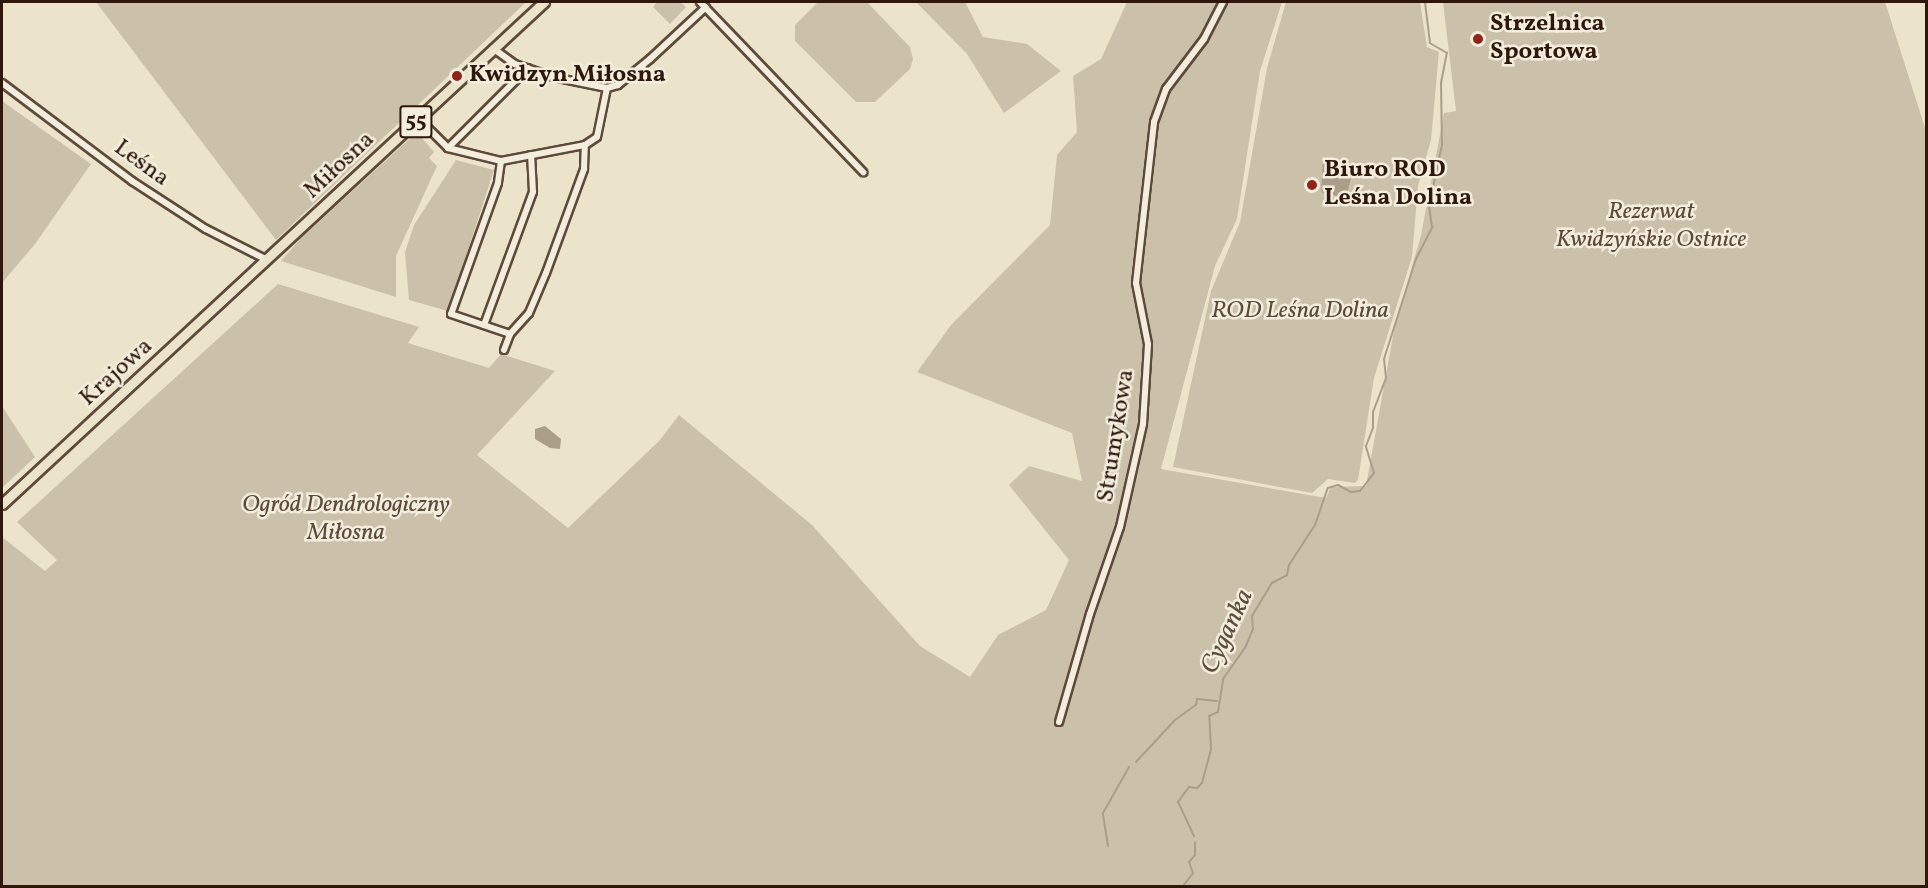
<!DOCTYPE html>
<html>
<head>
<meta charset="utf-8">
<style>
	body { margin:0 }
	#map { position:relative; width:1928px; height:888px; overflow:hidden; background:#ebe4ca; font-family:Vollkorn,serif }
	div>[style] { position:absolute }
	.green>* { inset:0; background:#cbc1aa }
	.water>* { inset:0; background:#ab9e89 }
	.stream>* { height:2px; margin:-1px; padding:0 1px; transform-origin:1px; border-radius:1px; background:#ab9e89 }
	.roads { filter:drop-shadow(2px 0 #5e4a3b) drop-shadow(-2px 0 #5e4a3b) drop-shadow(0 2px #5e4a3b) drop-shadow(0 -2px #5e4a3b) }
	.street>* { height:6px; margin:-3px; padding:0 3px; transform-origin:3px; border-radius:3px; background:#f2eddd }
	.primary>* { height:9px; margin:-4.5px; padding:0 4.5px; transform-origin:4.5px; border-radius:4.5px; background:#ebe4ca }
	.dots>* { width:16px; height:16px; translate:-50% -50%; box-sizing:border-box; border:3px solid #f2eddd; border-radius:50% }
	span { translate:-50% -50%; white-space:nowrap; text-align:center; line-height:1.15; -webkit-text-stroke:5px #f2eddd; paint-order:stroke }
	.shield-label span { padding:2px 4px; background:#f2eddd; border:2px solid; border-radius:4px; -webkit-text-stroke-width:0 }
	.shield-label { font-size:22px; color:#2f170b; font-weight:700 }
	.poi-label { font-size:24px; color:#2f170b; font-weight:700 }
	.left { translate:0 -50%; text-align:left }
	.street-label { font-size:24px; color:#2f170b }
	.park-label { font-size:24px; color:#5e4a3b; font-style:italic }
	.water-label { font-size:26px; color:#614d3d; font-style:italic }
	.frame { position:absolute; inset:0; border:3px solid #2f170b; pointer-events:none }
</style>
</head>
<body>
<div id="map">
	<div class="green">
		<div style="clip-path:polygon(96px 2px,526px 2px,276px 240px)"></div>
		<div style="clip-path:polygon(657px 2px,680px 2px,686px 7px,670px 24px,653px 7px)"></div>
		<div style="clip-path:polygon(818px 2px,867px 2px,910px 47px,913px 59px,910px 69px,875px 102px,856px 102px,795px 41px,795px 25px)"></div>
		<div style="clip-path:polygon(916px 2px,965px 2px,983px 37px,1027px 44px,1061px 71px,1004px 113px,967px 54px)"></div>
		<div style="clip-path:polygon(1127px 2px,1282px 2px,1260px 71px,1237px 219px,1215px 266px,1161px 469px,1326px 498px,1331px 487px,1366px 486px,1394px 330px,1421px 235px,1444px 113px,1456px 111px,1443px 2px,1885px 2px,1926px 131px,1926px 886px,2px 886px,2px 537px,45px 571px,57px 560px,17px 522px,278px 284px,419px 327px,408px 343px,489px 368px,501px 354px,555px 371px,477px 455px,568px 528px,660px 440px,679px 415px,812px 525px,920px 646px,970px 677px,998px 635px,1046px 610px,1069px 560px,1009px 485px,1029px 466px,1082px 481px,1072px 433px,917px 372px,951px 325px,1050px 225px,1057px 155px,1077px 132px,1073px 76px,1101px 59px)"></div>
		<div style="clip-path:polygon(1286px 2px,1420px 2px,1427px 47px,1439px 52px,1431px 140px,1418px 186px,1412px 257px,1374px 378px,1358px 480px,1355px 483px,1328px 479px,1312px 493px,1173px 467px,1211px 291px,1240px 222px,1267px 68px)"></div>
		<div style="clip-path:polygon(2px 101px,91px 164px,35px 244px,2px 283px)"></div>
		<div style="clip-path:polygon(417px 132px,434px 152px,429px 158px,437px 166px,396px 256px,396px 297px,281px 261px,301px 238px)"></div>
		<div style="clip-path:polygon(456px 160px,494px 170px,493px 173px,448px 311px,409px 300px,405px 252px,414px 225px)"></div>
		<div style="clip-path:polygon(2px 406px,35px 457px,2px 488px)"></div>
	</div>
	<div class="water">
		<div style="clip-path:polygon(1323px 160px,1354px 166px,1346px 198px,1321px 192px)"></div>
		<div style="clip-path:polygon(545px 426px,561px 439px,560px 449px,550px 448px,535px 439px,535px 429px)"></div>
	</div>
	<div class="stream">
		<div style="left:1136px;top:762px;width:57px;rotate:-47.1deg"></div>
		<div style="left:1175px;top:720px;width:26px;rotate:-36deg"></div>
		<div style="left:1196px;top:705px;width:6px;rotate:-81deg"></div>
		<div style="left:1197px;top:699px;width:20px;rotate:6deg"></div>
		<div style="left:1194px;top:836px;width:38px;rotate:-115deg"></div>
		<div style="left:1178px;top:802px;width:19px;rotate:-54deg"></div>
		<div style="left:1189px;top:787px;width:8px;rotate:7deg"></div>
		<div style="left:1197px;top:788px;width:7px;rotate:-45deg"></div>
		<div style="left:1202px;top:783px;width:35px;rotate:-75deg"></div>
		<div style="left:1211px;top:749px;width:33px;rotate:-93deg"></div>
		<div style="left:1209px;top:716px;width:10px;rotate:-24deg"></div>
		<div style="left:1218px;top:712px;width:33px;rotate:-81deg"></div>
		<div style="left:1223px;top:679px;width:38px;rotate:-55deg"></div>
		<div style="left:1245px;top:648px;width:21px;rotate:-67deg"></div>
		<div style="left:1253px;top:629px;width:13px;rotate:-94deg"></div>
		<div style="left:1252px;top:616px;width:39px;rotate:-59deg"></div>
		<div style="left:1272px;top:583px;width:17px;rotate:-28deg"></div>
		<div style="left:1287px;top:575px;width:10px;rotate:-79deg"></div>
		<div style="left:1289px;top:565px;width:48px;rotate:-57deg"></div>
		<div style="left:1315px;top:525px;width:39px;rotate:-71deg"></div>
		<div style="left:1328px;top:488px;width:10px;rotate:-17deg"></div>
		<div style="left:1338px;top:485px;width:15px;rotate:28deg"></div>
		<div style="left:1351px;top:492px;width:9px;rotate:-6deg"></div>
		<div style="left:1360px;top:491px;width:23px;rotate:-52deg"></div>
		<div style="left:1374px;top:473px;width:28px;rotate:-107deg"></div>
		<div style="left:1366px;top:446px;width:19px;rotate:-69deg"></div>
		<div style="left:1373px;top:428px;width:16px;rotate:-90deg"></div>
		<div style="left:1373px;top:412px;width:36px;rotate:-69deg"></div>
		<div style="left:1386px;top:378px;width:19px;rotate:-96deg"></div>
		<div style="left:1384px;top:359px;width:105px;rotate:-72.3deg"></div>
		<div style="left:1416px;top:259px;width:36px;rotate:-63deg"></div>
		<div style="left:1432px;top:227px;width:21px;rotate:-98deg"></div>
		<div style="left:1429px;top:206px;width:62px;rotate:-78deg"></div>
		<div style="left:1442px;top:145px;width:62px;rotate:-90.9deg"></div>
		<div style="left:1441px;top:83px;width:31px;rotate:-79deg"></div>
		<div style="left:1447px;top:53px;width:20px;rotate:-150deg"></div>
		<div style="left:1430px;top:43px;width:41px;rotate:-97deg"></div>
		<div style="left:1108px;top:846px;width:33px;rotate:-99deg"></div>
		<div style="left:1103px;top:813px;width:53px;rotate:-60.5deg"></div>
		<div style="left:1183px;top:886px;width:16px;rotate:-52deg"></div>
		<div style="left:1193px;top:873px;width:12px;rotate:-110deg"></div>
		<div style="left:1189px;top:862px;width:9px;rotate:-49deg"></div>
		<div style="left:1195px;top:855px;width:13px;rotate:-90deg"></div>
	</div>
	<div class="roads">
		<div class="street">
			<div style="left:700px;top:2px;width:236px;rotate:46.2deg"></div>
			<div style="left:494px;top:49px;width:26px;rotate:36deg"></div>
			<div style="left:515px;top:64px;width:40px;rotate:18.9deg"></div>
			<div style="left:553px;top:77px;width:55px;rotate:11.5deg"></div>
			<div style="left:607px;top:88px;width:11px;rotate:-15deg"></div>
			<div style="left:618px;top:85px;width:41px;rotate:-39.1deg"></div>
			<div style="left:650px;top:59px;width:76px;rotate:-42.9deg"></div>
			<div style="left:2px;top:83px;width:163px;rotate:37deg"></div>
			<div style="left:132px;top:181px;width:88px;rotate:33deg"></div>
			<div style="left:206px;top:229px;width:68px;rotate:26.9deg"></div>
			<div style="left:419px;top:119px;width:41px;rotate:45deg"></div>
			<div style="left:448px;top:148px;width:55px;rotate:13.8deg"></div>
			<div style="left:501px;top:161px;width:86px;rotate:-10.8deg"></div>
			<div style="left:585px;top:145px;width:14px;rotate:-34deg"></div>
			<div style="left:597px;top:137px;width:50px;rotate:-78.5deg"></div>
			<div style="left:448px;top:148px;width:113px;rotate:-45deg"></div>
			<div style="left:501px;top:161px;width:22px;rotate:98deg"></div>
			<div style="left:498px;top:183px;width:139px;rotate:109.7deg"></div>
			<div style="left:451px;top:314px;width:62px;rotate:18.7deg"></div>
			<div style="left:484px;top:325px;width:142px;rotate:-69.8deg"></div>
			<div style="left:533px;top:192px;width:37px;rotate:-93deg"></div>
			<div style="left:504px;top:350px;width:17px;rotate:-69deg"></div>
			<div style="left:510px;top:334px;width:28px;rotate:-48deg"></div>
			<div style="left:529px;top:313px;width:43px;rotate:-67deg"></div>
			<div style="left:546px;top:273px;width:111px;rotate:-69.9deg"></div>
			<div style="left:584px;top:169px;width:24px;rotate:-88deg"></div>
			<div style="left:1059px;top:722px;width:112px;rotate:-74deg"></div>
			<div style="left:1090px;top:614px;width:92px;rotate:-71deg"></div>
			<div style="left:1120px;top:527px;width:106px;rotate:-77.4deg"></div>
			<div style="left:1143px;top:424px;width:80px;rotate:-86.4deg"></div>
			<div style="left:1148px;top:344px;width:62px;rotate:-101.1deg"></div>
			<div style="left:1136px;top:283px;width:162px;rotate:-83.6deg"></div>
			<div style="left:1154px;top:122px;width:35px;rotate:-70deg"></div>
			<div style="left:1166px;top:89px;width:63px;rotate:-52.8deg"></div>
			<div style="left:1204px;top:39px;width:42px;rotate:-62.8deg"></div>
		</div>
		<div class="primary">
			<div style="left:2px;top:504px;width:739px;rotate:-42.81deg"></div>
		</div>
	</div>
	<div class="dots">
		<div style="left:1478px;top:39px;background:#8f2418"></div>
		<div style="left:457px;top:76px;background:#8f2418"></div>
		<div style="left:1312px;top:185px;background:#8f2418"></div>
	</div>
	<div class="shield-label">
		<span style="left:416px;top:122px">55</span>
	</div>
	<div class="poi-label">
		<span class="left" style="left:1490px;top:39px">Strzelnica<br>Sportowa</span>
		<span class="left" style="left:469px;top:76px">Kwidzyn Miłosna</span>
		<span class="left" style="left:1324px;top:185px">Biuro ROD<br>Leśna Dolina</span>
	</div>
	<div class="street-label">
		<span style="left:141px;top:164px;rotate:36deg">Leśna</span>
		<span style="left:340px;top:166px;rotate:-43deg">Miłosna</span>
		<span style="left:117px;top:373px;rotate:-42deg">Krajowa</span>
		<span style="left:1117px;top:436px;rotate:-81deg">Strumykowa</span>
	</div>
	<div class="park-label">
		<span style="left:1651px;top:227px">Rezerwat<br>Kwidzyńskie Ostnice</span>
		<span style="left:1300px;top:312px">ROD Leśna Dolina</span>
		<span style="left:346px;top:520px">Ogród Dendrologiczny<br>Miłosna</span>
	</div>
	<div class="water-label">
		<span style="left:1228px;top:632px;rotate:-65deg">Cyganka</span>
	</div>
	<div class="frame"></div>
</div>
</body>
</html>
